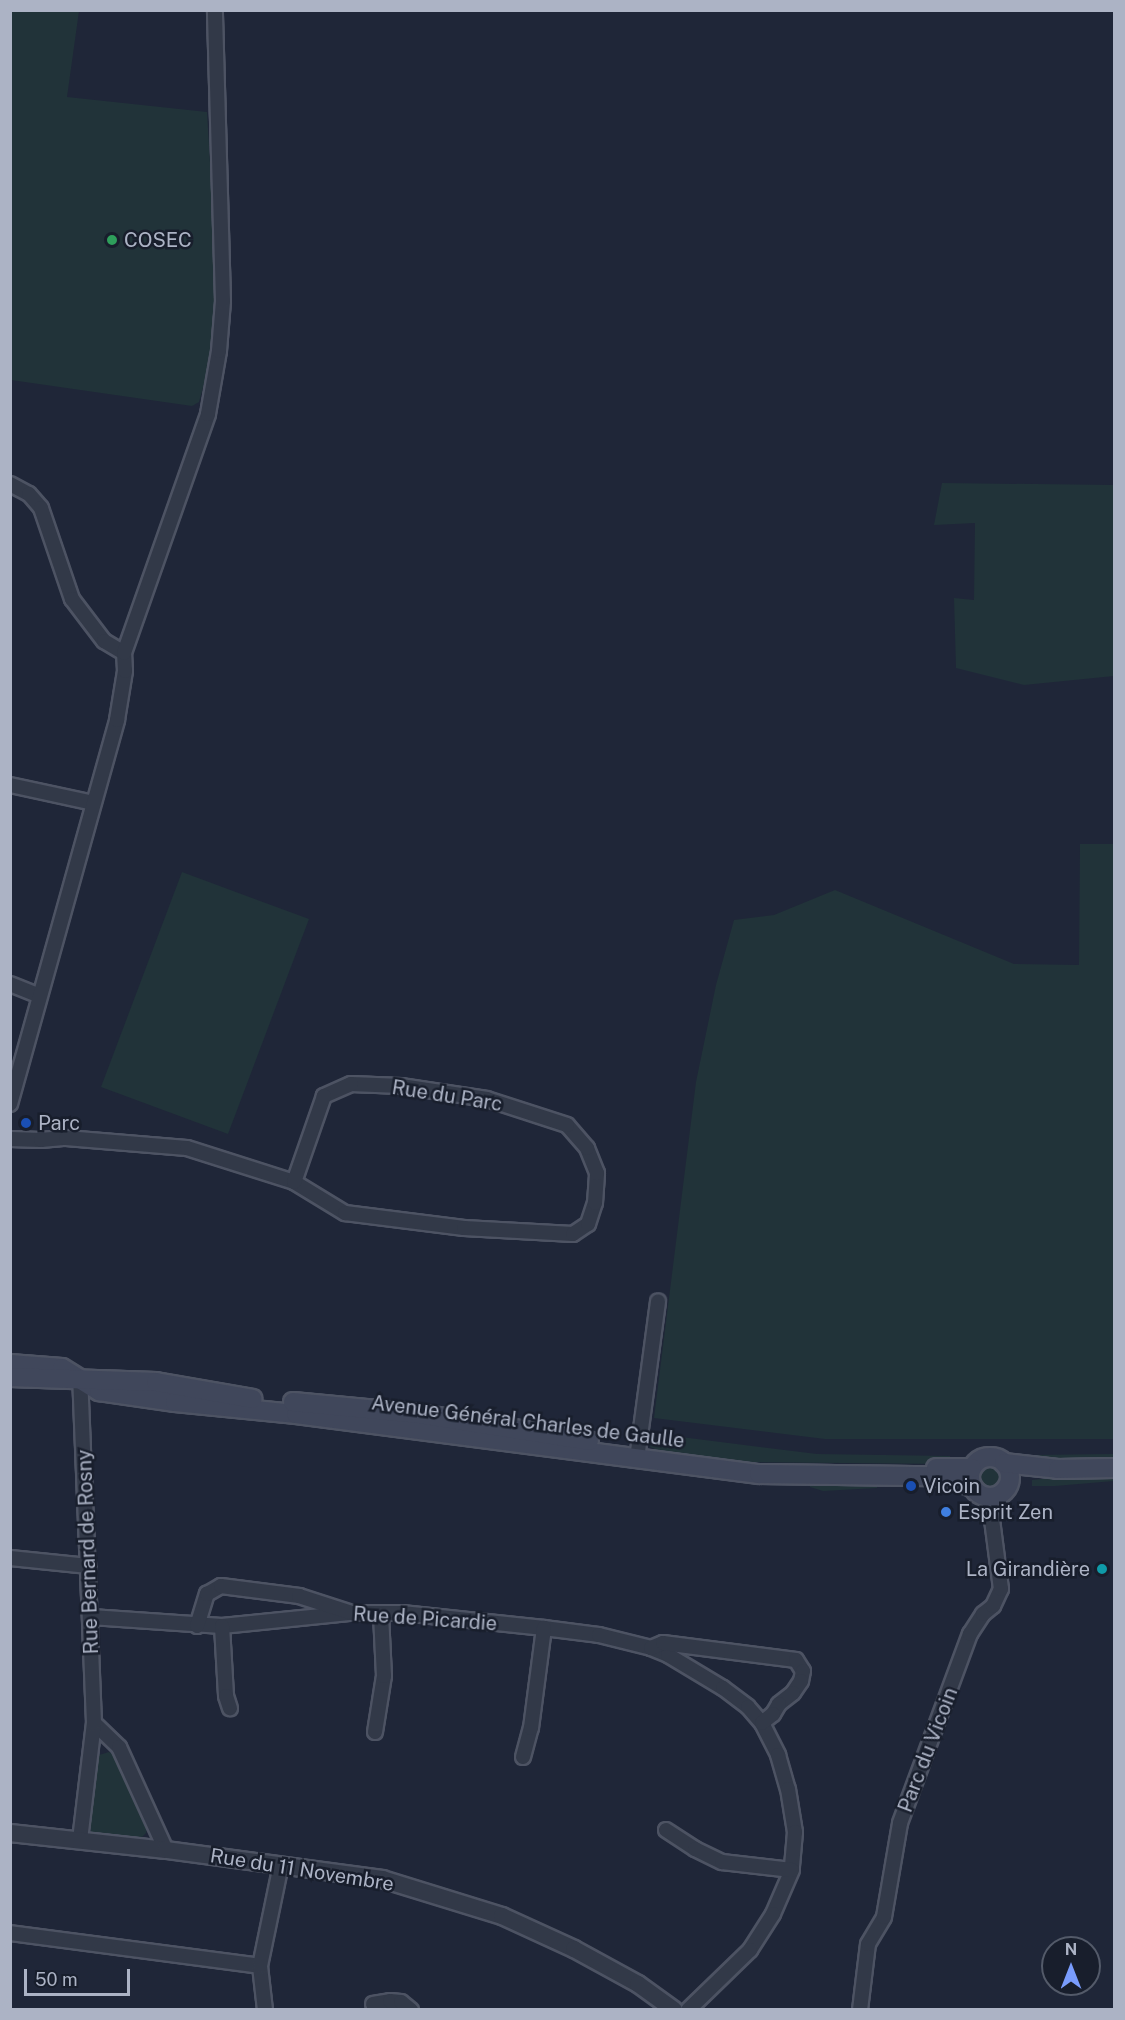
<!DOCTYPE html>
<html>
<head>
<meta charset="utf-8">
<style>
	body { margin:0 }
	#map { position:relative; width:1125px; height:2020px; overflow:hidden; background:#1f2638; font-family:"Public Sans",sans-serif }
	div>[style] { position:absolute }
	.green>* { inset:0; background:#213339 }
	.round { border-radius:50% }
	.roads { filter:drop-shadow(2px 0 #4d5363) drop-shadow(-2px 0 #4d5363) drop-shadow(0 2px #4d5363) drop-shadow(0 -2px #4d5363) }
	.minor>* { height:14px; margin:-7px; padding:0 7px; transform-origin:7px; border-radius:7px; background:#323948 }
	.tertiary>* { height:16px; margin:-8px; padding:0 8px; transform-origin:8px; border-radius:8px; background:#323948 }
	.secondary>* { height:18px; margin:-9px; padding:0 9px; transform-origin:9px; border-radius:9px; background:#40475b }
	.secondary>.ring { margin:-9px; padding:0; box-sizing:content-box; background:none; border:18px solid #40475b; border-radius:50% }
	.dots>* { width:16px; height:16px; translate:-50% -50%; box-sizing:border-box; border:3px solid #181e2c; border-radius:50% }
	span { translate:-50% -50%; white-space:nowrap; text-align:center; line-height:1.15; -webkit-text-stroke:5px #181e2c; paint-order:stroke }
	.poi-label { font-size:20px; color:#acb3c5 }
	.left { translate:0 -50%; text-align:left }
	.right { translate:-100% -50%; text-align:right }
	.street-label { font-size:20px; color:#acb3c5 }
	.frame { position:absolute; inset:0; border:12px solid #acb3c5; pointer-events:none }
	.north { position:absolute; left:1041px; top:1936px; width:60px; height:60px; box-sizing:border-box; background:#181e2c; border:2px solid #535a69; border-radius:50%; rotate:0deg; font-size:16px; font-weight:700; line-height:24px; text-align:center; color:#acb3c5 }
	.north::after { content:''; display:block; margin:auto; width:21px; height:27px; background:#799cfd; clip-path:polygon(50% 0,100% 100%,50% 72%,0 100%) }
	.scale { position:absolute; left:24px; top:1969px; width:106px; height:27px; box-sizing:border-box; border:3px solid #acb3c5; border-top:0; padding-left:8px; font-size:18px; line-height:21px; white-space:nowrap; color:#acb3c5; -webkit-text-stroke:4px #181e2c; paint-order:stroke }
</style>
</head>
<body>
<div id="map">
	<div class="green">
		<div style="clip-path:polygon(10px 11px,79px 11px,67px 97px,207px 112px,218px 297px,213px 351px,199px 402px,192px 406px,11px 380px)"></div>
		<div style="clip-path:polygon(942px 483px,1114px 485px,1114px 676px,1024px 685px,956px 668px,954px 598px,974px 600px,975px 523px,934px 525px)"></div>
		<div style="clip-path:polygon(1080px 844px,1114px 844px,1114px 1439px,825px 1439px,654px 1418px,696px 1082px,716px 985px,734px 920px,774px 915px,835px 890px,1014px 964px,1079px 965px)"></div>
		<div style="clip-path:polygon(182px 872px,309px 919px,228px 1134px,101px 1087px)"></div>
		<div style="clip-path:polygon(646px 1436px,673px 1436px,817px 1454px,950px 1456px,950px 1464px,739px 1462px,663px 1452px,650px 1447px)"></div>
		<div style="clip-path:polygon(1114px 1454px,1114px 1462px,1064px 1463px,1064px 1458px,1030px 1458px,1030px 1455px)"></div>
		<div class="round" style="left:979px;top:1468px;width:22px;height:22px"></div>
		<div style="clip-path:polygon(1114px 1476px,1114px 1481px,1055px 1486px,1032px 1486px,1032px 1480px,1060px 1477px)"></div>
		<div style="clip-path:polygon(810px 1478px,877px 1484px,877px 1488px,823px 1491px,810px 1487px)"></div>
		<div style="clip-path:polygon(109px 1752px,116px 1756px,148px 1825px,146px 1833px,139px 1840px,92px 1834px,89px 1826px,96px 1769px,99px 1755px)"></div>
	</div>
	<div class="roads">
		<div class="minor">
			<div style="left:10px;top:484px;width:21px;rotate:28deg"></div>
			<div style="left:29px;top:494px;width:18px;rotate:49deg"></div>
			<div style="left:41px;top:508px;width:96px;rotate:71.2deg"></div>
			<div style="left:72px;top:599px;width:53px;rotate:52.7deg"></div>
			<div style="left:104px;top:641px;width:23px;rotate:31deg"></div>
			<div style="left:10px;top:785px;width:85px;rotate:12.2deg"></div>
			<div style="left:10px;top:984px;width:31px;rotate:22deg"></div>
			<div style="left:10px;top:1104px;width:399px;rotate:-74.4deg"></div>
			<div style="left:117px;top:720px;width:50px;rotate:-80.7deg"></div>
			<div style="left:125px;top:671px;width:18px;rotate:-93deg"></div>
			<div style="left:124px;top:653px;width:253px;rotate:-70.6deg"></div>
			<div style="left:208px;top:414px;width:64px;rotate:-80.1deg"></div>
			<div style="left:219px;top:351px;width:50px;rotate:-85.4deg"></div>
			<div style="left:223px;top:301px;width:291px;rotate:-91.6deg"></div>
			<div style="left:10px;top:1139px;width:31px;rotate:2deg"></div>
			<div style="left:41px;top:1140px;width:25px;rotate:-5deg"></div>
			<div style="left:66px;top:1138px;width:121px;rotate:4.7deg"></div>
			<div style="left:187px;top:1148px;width:112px;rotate:17.6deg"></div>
			<div style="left:294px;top:1182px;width:60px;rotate:31.3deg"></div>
			<div style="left:345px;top:1213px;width:120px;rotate:7.2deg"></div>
			<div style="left:464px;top:1228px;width:109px;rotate:3.2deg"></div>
			<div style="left:573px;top:1234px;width:18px;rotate:-34deg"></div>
			<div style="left:588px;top:1224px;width:22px;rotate:-72deg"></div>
			<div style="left:595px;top:1203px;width:30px;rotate:-86deg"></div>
			<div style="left:597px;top:1173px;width:27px;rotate:-112deg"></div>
			<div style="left:587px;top:1148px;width:30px;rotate:-131deg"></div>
			<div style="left:567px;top:1125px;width:84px;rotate:-162deg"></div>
			<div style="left:487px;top:1099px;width:87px;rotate:-171.4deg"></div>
			<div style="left:401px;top:1086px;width:50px;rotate:-177.7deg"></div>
			<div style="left:351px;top:1084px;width:30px;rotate:156deg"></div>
			<div style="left:324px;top:1096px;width:91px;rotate:109.2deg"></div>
			<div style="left:637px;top:1459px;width:159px;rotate:-82.4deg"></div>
			<div style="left:10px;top:1558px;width:79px;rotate:5.8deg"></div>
			<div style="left:91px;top:1617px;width:131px;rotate:3.9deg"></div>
			<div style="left:222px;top:1626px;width:130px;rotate:-5.8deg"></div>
			<div style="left:351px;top:1613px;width:51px"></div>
			<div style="left:402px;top:1613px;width:143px;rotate:6deg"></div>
			<div style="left:544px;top:1628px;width:55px;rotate:7.3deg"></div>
			<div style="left:599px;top:1635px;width:54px;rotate:14deg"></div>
			<div style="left:651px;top:1648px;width:18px;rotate:22deg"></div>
			<div style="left:668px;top:1655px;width:64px;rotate:31deg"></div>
			<div style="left:723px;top:1688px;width:31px;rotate:37deg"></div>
			<div style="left:748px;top:1707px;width:21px;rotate:49deg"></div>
			<div style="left:762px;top:1723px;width:36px;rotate:63deg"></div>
			<div style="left:778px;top:1755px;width:35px;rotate:74deg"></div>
			<div style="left:788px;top:1789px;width:44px;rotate:80.8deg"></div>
			<div style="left:795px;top:1832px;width:38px;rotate:95deg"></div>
			<div style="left:792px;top:1870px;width:48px;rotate:113.4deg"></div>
			<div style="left:773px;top:1914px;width:43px;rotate:122.6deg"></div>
			<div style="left:750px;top:1950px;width:86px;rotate:135.9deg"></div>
			<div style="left:197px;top:1626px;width:34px;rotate:-73deg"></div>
			<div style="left:207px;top:1594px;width:16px;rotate:-30deg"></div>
			<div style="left:221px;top:1586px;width:79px;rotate:7.3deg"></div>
			<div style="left:299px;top:1596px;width:52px;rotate:17.7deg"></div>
			<div style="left:222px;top:1626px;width:70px;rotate:86.7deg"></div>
			<div style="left:226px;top:1696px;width:13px;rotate:72deg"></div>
			<div style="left:651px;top:1648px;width:13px;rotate:-23deg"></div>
			<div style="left:663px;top:1643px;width:134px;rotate:7.3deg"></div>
			<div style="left:796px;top:1660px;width:13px;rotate:58deg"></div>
			<div style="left:803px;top:1671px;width:10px;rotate:101deg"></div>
			<div style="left:801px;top:1681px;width:14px;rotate:124deg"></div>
			<div style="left:793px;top:1693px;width:18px;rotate:142deg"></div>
			<div style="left:779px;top:1704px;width:12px;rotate:121deg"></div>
			<div style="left:773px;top:1714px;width:14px;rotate:141deg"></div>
			<div style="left:94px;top:1723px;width:35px;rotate:44deg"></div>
			<div style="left:119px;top:1747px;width:113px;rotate:65.5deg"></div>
			<div style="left:375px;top:1732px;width:57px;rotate:-80.9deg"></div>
			<div style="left:384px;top:1676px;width:62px;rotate:-92.8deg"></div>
			<div style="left:523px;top:1757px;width:30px;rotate:-75deg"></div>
			<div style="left:531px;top:1728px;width:101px;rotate:-82.6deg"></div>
			<div style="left:666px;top:1830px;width:35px;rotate:33deg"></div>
			<div style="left:695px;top:1849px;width:30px;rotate:26deg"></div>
			<div style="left:722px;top:1862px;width:70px;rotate:6.5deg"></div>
			<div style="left:80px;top:1840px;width:118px;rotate:-83.2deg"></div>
			<div style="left:94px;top:1723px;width:343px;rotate:-92.3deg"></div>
			<div style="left:10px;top:1933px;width:252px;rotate:7.5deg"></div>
			<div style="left:373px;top:2004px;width:17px;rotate:-10deg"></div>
			<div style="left:390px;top:2001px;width:11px;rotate:5deg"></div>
			<div style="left:401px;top:2002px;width:13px;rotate:39deg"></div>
			<div style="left:265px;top:2010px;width:44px;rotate:-96.5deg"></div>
			<div style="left:260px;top:1966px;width:103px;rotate:-78.3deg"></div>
			<div style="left:860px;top:2010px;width:66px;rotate:-83.1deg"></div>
			<div style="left:868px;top:1944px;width:31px;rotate:-59deg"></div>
			<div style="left:884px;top:1917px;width:95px;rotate:-80.3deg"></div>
			<div style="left:900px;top:1823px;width:202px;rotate:-69.7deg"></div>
			<div style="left:970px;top:1634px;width:24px;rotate:-57deg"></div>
			<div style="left:983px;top:1614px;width:13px;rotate:-39deg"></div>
			<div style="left:993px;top:1606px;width:19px;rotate:-65deg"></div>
			<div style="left:1001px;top:1589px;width:93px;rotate:-97.4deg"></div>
		</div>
		<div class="tertiary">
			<div style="left:10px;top:1833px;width:157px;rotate:6.2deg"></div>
			<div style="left:166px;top:1850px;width:218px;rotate:7.6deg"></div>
			<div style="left:382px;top:1879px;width:126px;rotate:17.1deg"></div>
			<div style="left:502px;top:1916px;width:79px;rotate:24.6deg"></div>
			<div style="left:574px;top:1949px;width:73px;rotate:28.7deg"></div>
			<div style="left:638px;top:1984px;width:44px;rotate:35.8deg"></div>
		</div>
		<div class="secondary">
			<div style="left:10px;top:1364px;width:52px;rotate:4.4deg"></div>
			<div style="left:62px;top:1368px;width:44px;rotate:31.9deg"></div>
			<div style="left:99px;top:1391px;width:77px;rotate:8.2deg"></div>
			<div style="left:175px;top:1402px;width:122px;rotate:5.7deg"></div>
			<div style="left:296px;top:1414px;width:467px;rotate:7.4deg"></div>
			<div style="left:759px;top:1474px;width:174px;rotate:0.7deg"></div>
			<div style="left:933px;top:1476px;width:20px;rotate:9deg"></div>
			<div style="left:953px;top:1479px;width:21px;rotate:23deg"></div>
			<div style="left:10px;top:1377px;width:146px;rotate:2deg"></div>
			<div style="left:156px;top:1382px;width:98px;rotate:9.9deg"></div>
			<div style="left:293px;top:1402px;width:127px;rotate:5.4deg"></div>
			<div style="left:419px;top:1414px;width:172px;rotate:9deg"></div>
			<div class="ring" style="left:970px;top:1457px;width:22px;height:22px"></div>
			<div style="left:1004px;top:1463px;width:54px;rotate:6.3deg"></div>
			<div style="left:1058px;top:1469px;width:56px;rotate:-1deg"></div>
			<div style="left:936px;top:1468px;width:36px"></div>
		</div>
	</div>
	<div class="dots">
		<div style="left:112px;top:240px;background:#2e9e5b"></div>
		<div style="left:26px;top:1123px;background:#1a4fb4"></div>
		<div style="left:911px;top:1486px;background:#1a4fb4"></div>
		<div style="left:946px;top:1512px;background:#3f7fe0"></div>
		<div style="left:1102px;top:1569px;background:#0f9aa8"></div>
	</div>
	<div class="poi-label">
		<span class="left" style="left:124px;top:240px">COSEC</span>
		<span class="left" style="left:38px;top:1123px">Parc</span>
		<span class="left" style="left:923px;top:1486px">Vicoin</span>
		<span class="left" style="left:958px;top:1512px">Esprit Zen</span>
		<span class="right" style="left:1090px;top:1569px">La Girandière</span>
	</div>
	<div class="street-label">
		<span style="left:447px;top:1096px;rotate:9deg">Rue du Parc</span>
		<span style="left:528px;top:1422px;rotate:7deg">Avenue Général Charles de Gaulle</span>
		<span style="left:88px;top:1552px;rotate:-92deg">Rue Bernard de Rosny</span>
		<span style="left:425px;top:1619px;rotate:4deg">Rue de Picardie</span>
		<span style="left:928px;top:1750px;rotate:-69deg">Parc du Vicoin</span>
		<span style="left:302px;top:1870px;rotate:9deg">Rue du 11 Novembre</span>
	</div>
	<div class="frame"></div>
	<div class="north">N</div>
	<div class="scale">50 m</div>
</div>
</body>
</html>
